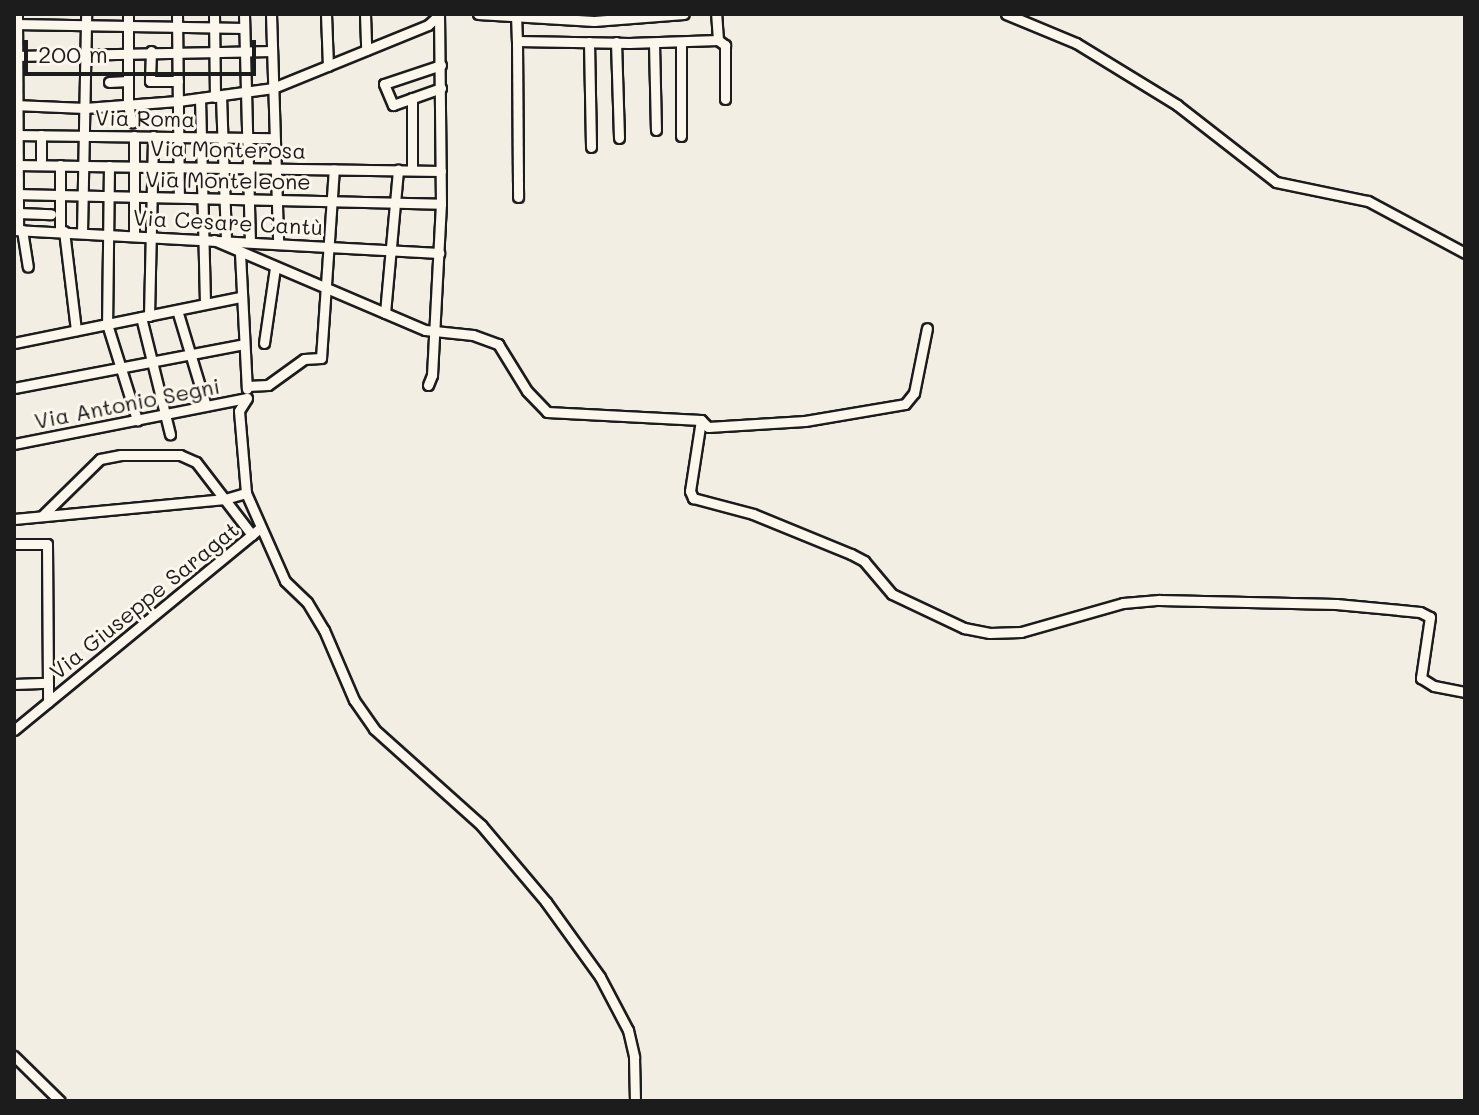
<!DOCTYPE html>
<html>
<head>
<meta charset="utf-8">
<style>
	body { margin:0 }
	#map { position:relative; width:1479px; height:1115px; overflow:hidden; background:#f2eee4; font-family:Mali,sans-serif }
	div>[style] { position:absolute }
	.roads { filter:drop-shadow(2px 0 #1c1c1c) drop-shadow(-2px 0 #1c1c1c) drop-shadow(0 2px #1c1c1c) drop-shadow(0 -2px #1c1c1c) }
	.minor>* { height:9px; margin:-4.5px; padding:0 4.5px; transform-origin:4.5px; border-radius:4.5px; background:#fbf7ec }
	span { translate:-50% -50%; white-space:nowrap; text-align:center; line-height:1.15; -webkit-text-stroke:6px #fbf7ec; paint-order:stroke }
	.street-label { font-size:22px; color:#1c1c1c }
	.frame { position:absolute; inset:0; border:16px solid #1c1c1c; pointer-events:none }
	.scale { position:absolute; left:24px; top:40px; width:232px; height:36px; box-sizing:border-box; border:4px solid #1c1c1c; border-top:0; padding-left:10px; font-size:24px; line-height:28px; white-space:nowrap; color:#1c1c1c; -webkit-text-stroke:6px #fbf7ec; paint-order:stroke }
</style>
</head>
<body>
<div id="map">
	<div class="roads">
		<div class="minor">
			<div style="left:17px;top:14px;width:216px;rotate:89.7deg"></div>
			<div style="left:128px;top:14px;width:91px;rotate:90deg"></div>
			<div style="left:128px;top:105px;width:18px;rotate:77deg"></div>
			<div style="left:177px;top:14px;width:183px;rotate:89.4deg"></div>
			<div style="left:214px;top:14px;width:83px;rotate:89.3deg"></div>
			<div style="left:244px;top:14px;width:227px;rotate:88.5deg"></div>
			<div style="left:271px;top:14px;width:229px;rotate:88.2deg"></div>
			<div style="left:326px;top:14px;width:52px;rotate:87.8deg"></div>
			<div style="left:365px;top:14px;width:36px;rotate:88deg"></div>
			<div style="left:478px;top:14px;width:116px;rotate:3.5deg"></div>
			<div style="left:594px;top:21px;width:90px;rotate:-4.4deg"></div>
			<div style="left:516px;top:14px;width:27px;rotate:88deg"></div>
			<div style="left:517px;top:41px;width:112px;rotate:1deg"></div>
			<div style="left:629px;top:43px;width:89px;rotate:-1.9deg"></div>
			<div style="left:718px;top:40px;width:26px;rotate:-94deg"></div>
			<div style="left:1006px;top:14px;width:76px;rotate:22.5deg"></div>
			<div style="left:1076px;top:43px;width:119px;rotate:31.5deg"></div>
			<div style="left:1177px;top:105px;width:125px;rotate:37.9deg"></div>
			<div style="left:1276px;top:182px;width:94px;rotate:11.7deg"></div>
			<div style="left:1368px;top:201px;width:110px;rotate:28.2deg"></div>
			<div style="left:14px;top:24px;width:230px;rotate:1deg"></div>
			<div style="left:718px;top:40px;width:9px;rotate:36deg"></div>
			<div style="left:725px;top:45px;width:54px;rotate:90deg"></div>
			<div style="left:517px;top:41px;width:156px;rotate:89.6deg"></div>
			<div style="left:589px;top:42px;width:105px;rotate:88.9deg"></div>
			<div style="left:616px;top:42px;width:96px;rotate:88.2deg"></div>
			<div style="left:681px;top:42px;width:94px;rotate:90deg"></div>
			<div style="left:654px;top:43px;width:87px;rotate:88.7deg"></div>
			<div style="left:151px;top:51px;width:30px;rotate:92deg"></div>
			<div style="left:150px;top:81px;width:28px"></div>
			<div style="left:14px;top:56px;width:258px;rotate:-1.1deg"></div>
			<div style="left:441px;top:65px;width:60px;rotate:161.6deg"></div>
			<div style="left:384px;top:84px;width:23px;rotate:67deg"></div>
			<div style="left:393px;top:105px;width:51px;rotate:-19.5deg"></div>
			<div style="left:109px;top:82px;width:19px;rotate:-3deg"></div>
			<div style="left:221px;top:96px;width:144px;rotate:88deg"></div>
			<div style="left:200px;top:98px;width:205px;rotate:88.6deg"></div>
			<div style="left:412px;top:98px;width:72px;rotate:90deg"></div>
			<div style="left:14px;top:105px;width:71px;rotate:2.4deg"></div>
			<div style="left:85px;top:108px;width:93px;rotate:-4.3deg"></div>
			<div style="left:178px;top:101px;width:96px;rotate:-7.8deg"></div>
			<div style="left:273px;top:88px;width:167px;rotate:-22.1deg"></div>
			<div style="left:428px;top:25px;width:15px;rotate:-42deg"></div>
			<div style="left:14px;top:135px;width:260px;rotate:0.7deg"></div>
			<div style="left:41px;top:160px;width:25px;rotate:-90deg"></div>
			<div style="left:14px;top:165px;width:427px;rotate:0.8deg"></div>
			<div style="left:109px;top:166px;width:158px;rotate:90.7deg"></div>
			<div style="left:107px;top:324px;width:101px;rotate:72.6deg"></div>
			<div style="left:14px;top:194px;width:427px;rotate:1.3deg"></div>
			<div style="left:18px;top:213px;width:33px;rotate:2deg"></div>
			<div style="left:14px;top:230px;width:426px;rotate:3.1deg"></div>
			<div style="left:22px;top:230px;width:37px;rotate:81deg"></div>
			<div style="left:60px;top:231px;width:66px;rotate:-90deg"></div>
			<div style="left:64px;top:231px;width:100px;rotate:83.1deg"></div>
			<div style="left:82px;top:232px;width:218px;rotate:-88.9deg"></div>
			<div style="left:134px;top:235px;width:99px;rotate:-90deg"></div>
			<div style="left:214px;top:240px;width:229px;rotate:23.1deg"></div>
			<div style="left:425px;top:330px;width:48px;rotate:5.9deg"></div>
			<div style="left:473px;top:335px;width:27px;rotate:20deg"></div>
			<div style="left:498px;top:344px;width:55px;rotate:58.3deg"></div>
			<div style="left:527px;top:391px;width:29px;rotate:46deg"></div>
			<div style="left:547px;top:412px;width:154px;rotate:3deg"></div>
			<div style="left:701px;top:420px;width:72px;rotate:98.8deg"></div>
			<div style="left:690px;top:491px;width:8px;rotate:67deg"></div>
			<div style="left:693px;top:498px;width:62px;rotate:14.9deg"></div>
			<div style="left:753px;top:514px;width:106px;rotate:22.2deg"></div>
			<div style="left:851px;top:554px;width:15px;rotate:28deg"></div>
			<div style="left:864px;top:561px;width:43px;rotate:49.7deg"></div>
			<div style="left:892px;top:594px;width:80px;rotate:25.3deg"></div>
			<div style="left:964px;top:628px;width:26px;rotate:11deg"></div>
			<div style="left:990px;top:633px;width:31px;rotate:-2deg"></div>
			<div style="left:1021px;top:632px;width:106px;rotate:-15.9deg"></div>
			<div style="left:1123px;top:603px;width:36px;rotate:-5deg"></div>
			<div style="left:1159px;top:600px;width:177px;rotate:1.3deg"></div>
			<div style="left:1336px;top:604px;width:84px;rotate:5.4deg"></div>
			<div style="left:1420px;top:612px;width:11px;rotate:27deg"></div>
			<div style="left:1430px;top:617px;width:62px;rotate:98.4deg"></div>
			<div style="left:1421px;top:678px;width:15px;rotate:32deg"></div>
			<div style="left:1434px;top:686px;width:32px;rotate:11deg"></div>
			<div style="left:240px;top:253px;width:136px;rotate:87.1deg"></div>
			<div style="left:177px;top:310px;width:100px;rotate:73.2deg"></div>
			<div style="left:385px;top:313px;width:144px;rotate:-84.8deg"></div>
			<div style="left:149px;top:316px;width:180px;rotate:-88.7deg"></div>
			<div style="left:141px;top:317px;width:121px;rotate:76.1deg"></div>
			<div style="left:14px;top:343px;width:232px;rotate:-11.5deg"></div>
			<div style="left:264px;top:343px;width:76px;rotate:-81.7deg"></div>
			<div style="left:428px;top:385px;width:11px;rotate:-68deg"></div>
			<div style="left:432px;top:375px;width:171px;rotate:-87deg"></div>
			<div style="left:441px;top:204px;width:190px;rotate:-90.6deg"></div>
			<div style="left:247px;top:386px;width:21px;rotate:-3deg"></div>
			<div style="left:268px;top:385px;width:44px;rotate:-35.8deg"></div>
			<div style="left:304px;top:359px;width:17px;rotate:-3deg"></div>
			<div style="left:321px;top:358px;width:189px;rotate:-86.1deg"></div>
			<div style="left:14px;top:388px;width:234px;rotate:-10.8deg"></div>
			<div style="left:247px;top:398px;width:15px;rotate:122deg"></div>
			<div style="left:239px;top:411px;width:82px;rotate:85.1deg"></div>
			<div style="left:246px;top:493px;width:96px;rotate:66.1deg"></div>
			<div style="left:285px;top:581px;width:30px;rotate:44deg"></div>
			<div style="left:307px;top:602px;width:33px;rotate:59deg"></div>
			<div style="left:324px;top:630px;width:76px;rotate:66.8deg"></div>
			<div style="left:354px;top:700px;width:35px;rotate:55deg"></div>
			<div style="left:374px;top:729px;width:144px;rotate:41.9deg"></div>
			<div style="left:481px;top:825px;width:101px;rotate:49.8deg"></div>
			<div style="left:546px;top:902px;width:92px;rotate:54.2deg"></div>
			<div style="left:600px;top:977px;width:60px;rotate:62.2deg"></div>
			<div style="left:628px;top:1030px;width:28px;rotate:77deg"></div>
			<div style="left:634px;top:1057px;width:44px;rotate:88.7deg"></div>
			<div style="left:701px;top:420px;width:10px;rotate:45deg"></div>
			<div style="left:708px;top:427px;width:97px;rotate:-3.5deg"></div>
			<div style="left:805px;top:421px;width:101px;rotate:-9.6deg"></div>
			<div style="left:905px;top:404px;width:14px;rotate:-51deg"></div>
			<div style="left:914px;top:393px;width:66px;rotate:-78.7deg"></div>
			<div style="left:14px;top:444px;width:237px;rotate:-11.2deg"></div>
			<div style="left:42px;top:516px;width:81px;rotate:-44.5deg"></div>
			<div style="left:100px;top:459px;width:21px;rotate:-11deg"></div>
			<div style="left:121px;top:455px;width:59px"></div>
			<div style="left:180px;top:455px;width:17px;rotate:24deg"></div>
			<div style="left:196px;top:462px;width:92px;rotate:52.5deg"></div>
			<div style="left:14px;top:519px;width:212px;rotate:-5.4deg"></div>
			<div style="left:225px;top:499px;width:22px;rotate:-16deg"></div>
			<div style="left:14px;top:544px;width:33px"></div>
			<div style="left:47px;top:544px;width:158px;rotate:89.6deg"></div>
			<div style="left:14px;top:684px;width:34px;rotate:-2deg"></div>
			<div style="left:14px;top:730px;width:318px;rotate:-39.4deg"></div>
			<div style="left:14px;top:1056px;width:64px;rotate:44.4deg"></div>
		</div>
	</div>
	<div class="street-label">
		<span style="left:145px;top:118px;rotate:1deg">Via Roma</span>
		<span style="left:228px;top:149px;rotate:1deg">Via Monterosa</span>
		<span style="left:228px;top:180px;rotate:1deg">Via Monteleone</span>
		<span style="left:228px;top:222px;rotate:3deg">Via Cesare Cantù</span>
		<span style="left:127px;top:403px;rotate:-11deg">Via Antonio Segni</span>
		<span style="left:144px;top:600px;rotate:-39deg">Via Giuseppe Saragat</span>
	</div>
	<div class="frame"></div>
	<div class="scale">200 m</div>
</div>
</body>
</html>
